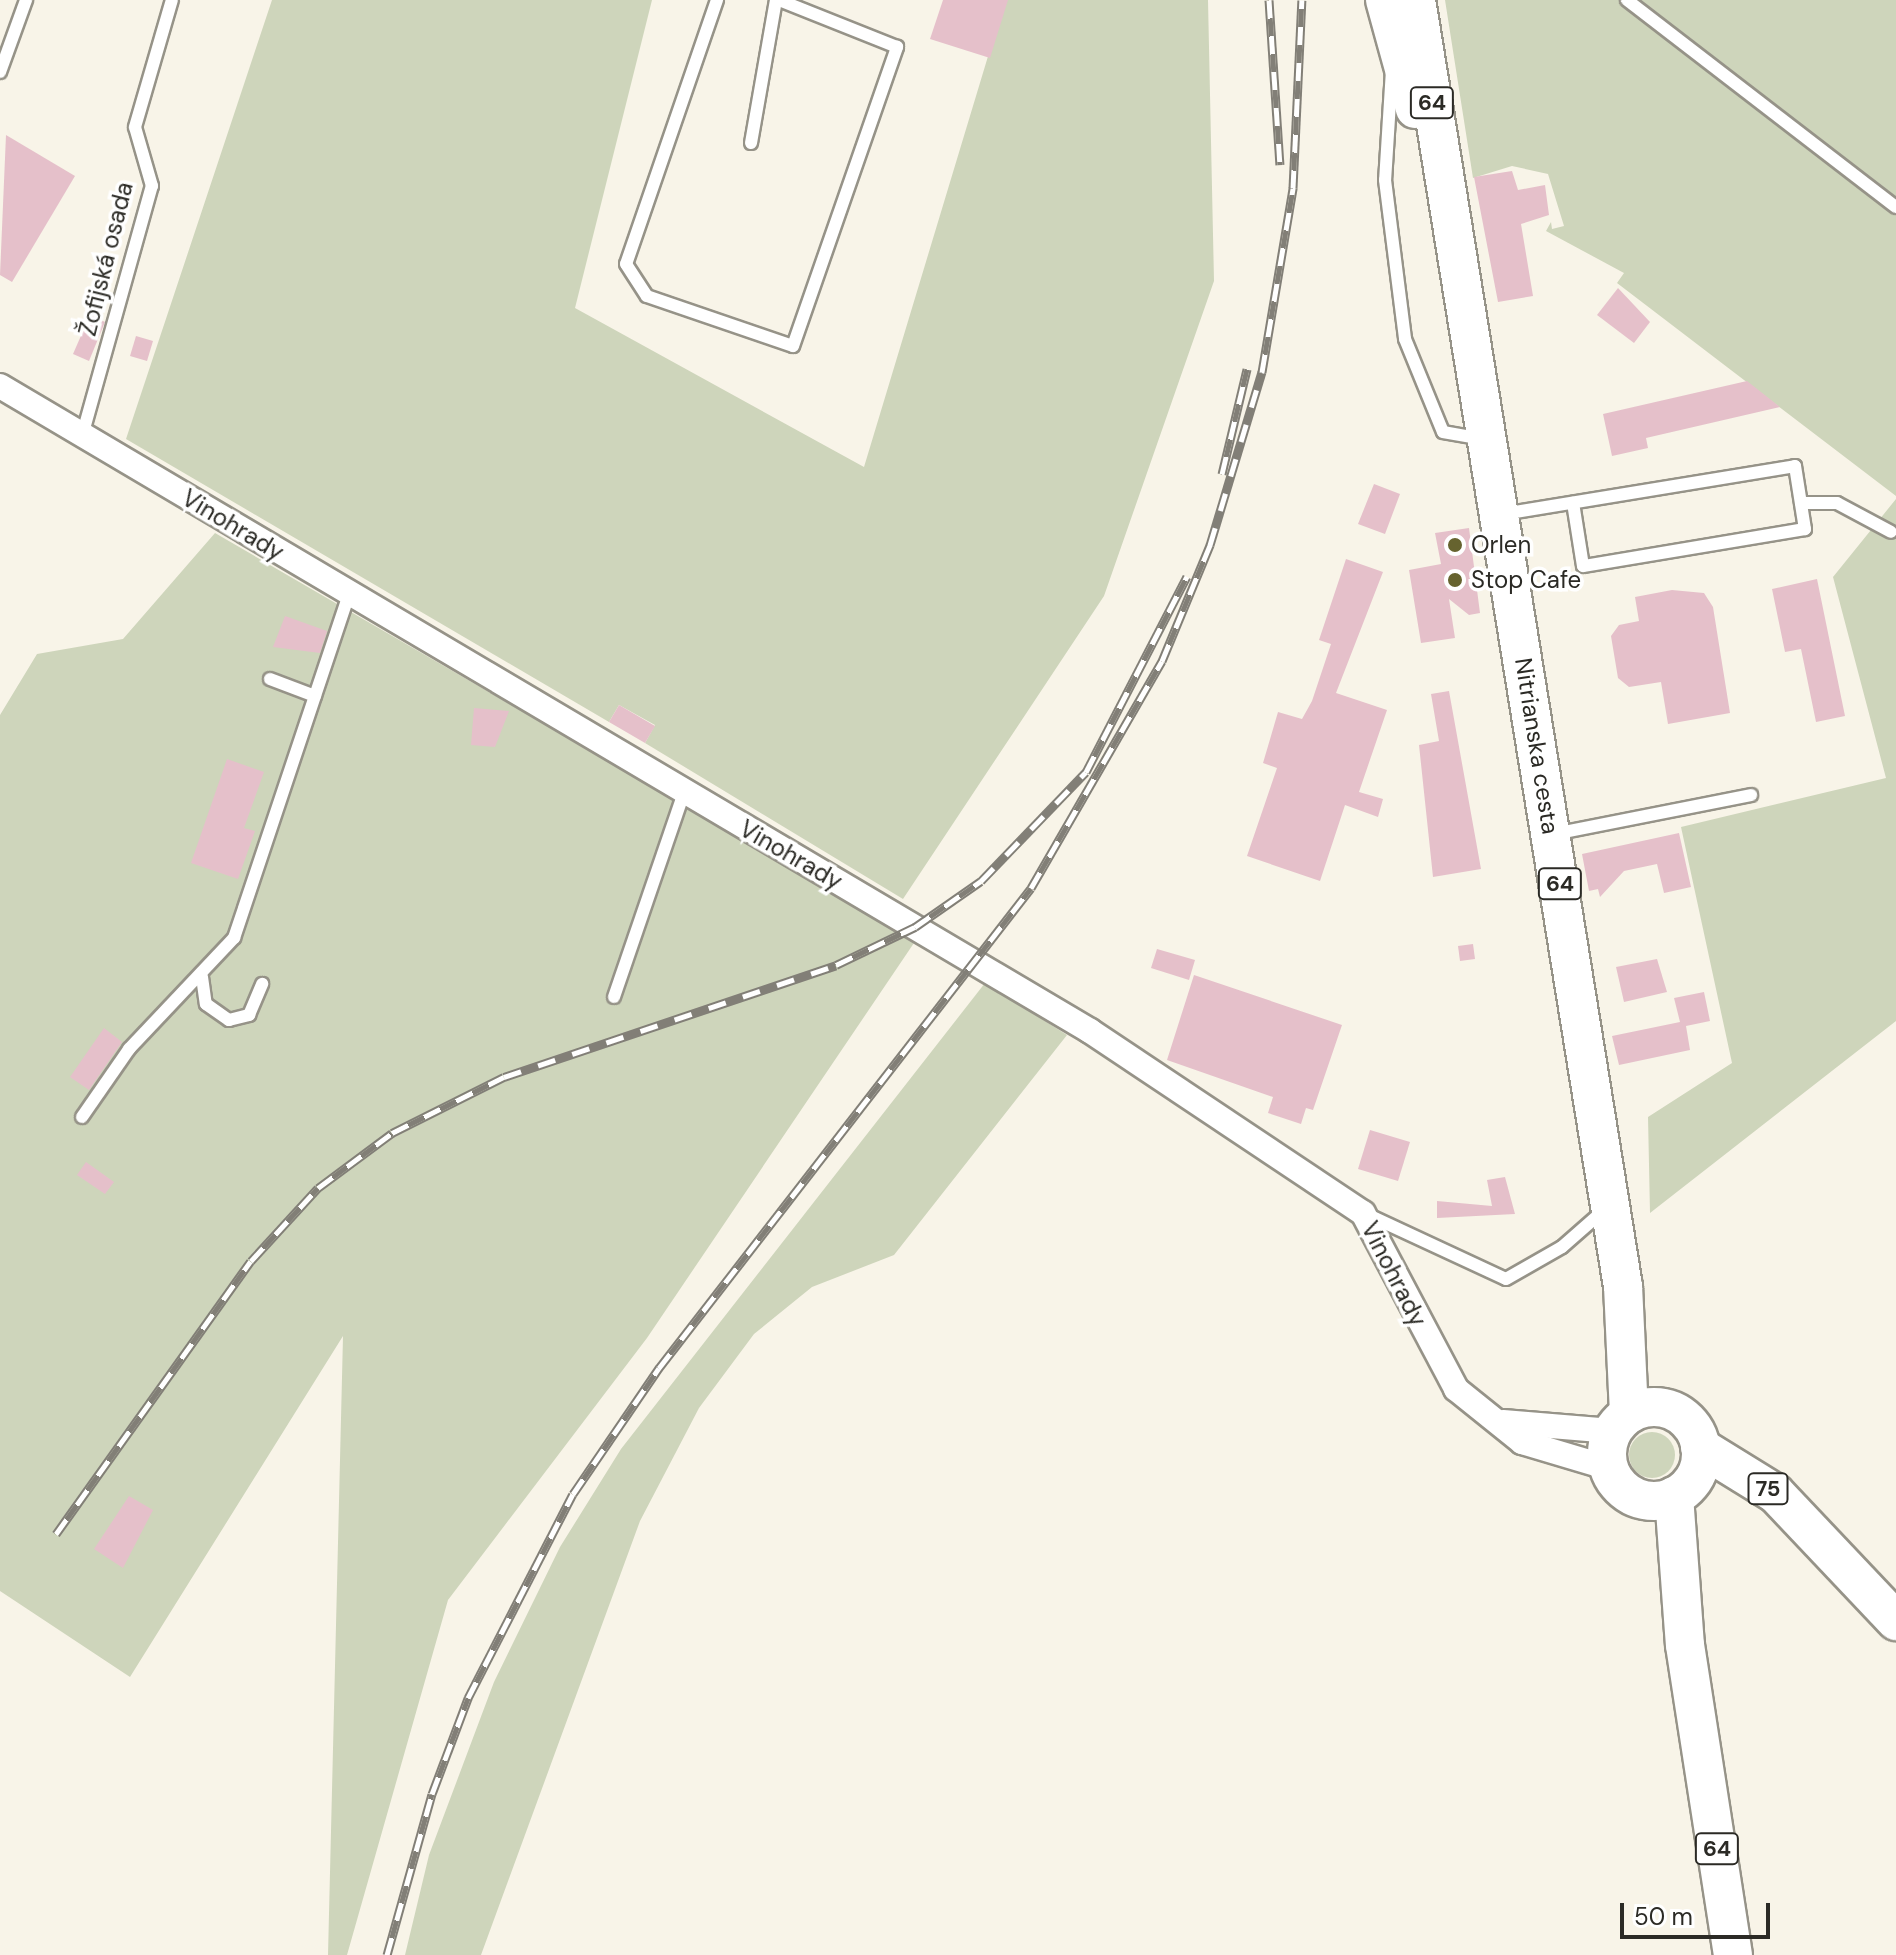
<!DOCTYPE html>
<html>
<head>
<meta charset="utf-8">
<style>
	body { margin:0 }
	#map { position:relative; width:1896px; height:1955px; overflow:hidden; background:#f8f4e8; font-family:"DM Sans",sans-serif }
	div>[style] { position:absolute }
	.green>* { inset:0; background:#ced5bb }
	.round { border-radius:50% }
	.building>* { inset:0; background:#e5c0ca }
	.roads { filter:drop-shadow(2px 0 #969388) drop-shadow(-2px 0 #969388) drop-shadow(0 2px #969388) drop-shadow(0 -2px #969388) }
	.service>* { height:12px; margin:-6px; padding:0 6px; transform-origin:6px; border-radius:6px; background:#fff }
	.minor>* { height:24px; margin:-12px; padding:0 12px; transform-origin:12px; border-radius:12px; background:#fff }
	.primary>* { height:38px; margin:-19px; padding:0 19px; transform-origin:19px; border-radius:19px; background:#fff }
	.primary>.ring { margin:-19px; padding:0; box-sizing:content-box; background:none; border:38px solid #fff; border-radius:50% }
	.rail>* { height:9px; margin-top:-4.5px; transform-origin:0; background:repeating-linear-gradient(90deg,#fff 0 18px,#827f77 0 36px); box-sizing:border-box; border-block:2px solid #827f77 }
	.dots>* { width:22px; height:22px; translate:-50% -50%; box-sizing:border-box; border:4px solid #fff; border-radius:50% }
	span { translate:-50% -50%; white-space:nowrap; text-align:center; line-height:1.15; -webkit-text-stroke:7px #fff; paint-order:stroke }
	.shield-label span { padding:2px 6px; background:#fff; border:2px solid; border-radius:6px; -webkit-text-stroke-width:0 }
	.shield-label { font-size:22px; color:#2b2a25; font-weight:700 }
	.street-label { font-size:24px; color:#2b2a25 }
	.poi-label { font-size:24px; color:#2b2a25 }
	.left { translate:0 -50%; text-align:left }
	.scale { position:absolute; left:1620px; top:1903px; width:150px; height:36px; box-sizing:border-box; border:4px solid #2b2a25; border-top:0; padding-left:10px; font-size:24px; line-height:28px; white-space:nowrap; color:#2b2a25; -webkit-text-stroke:6px #fff; paint-order:stroke }
</style>
</head>
<body>
<div id="map">
	<div class="green">
		<div style="clip-path:polygon(272px 0,652px 0,575px 308px,864px 467px,1005px 0,1208px 0,1214px 281px,1104px 596px,903px 899px,645px 743px,655px 725px,619px 705px,609px 722px,126px 439px)"></div>
		<div style="clip-path:polygon(1445px 0,1896px 0,1896px 496px,1617px 283px,1624px 273px,1546px 231px,1551px 222px,1552px 229px,1564px 226px,1548px 174px,1512px 166px,1473px 178px)"></div>
		<div style="clip-path:polygon(1896px 499px,1896px 1021px,1650px 1213px,1648px 1117px,1732px 1063px,1681px 827px,1886px 778px,1833px 577px)"></div>
		<div style="clip-path:polygon(215px 533px,916px 940px,647px 1338px,448px 1600px,347px 1955px,328px 1955px,343px 1336px,130px 1677px,0 1591px,0 715px,37px 654px,123px 639px)"></div>
		<div style="clip-path:polygon(985px 983px,1067px 1035px,894px 1255px,812px 1287px,754px 1334px,699px 1408px,640px 1521px,481px 1955px,405px 1955px,429px 1855px,494px 1682px,560px 1547px,621px 1449px)"></div>
		<div class="round" style="left:1629px;top:1432px;width:46px;height:46px"></div>
	</div>
	<div class="building">
		<div style="clip-path:polygon(943px 0,1008px 0,990px 58px,930px 39px)"></div>
		<div style="clip-path:polygon(6px 135px,75px 176px,12px 282px,0 275px)"></div>
		<div style="clip-path:polygon(1512px 171px,1518px 190px,1545px 185px,1549px 215px,1521px 224px,1533px 296px,1498px 302px,1474px 177px)"></div>
		<div style="clip-path:polygon(1618px 288px,1650px 322px,1634px 343px,1597px 315px)"></div>
		<div style="clip-path:polygon(90px 315px,105px 322px,89px 361px,73px 354px)"></div>
		<div style="clip-path:polygon(136px 336px,153px 341px,147px 361px,130px 356px)"></div>
		<div style="clip-path:polygon(1747px 381px,1780px 407px,1646px 438px,1648px 448px,1612px 456px,1603px 414px)"></div>
		<div style="clip-path:polygon(1374px 484px,1400px 494px,1385px 534px,1358px 524px)"></div>
		<div style="clip-path:polygon(1469px 528px,1480px 613px,1469px 615px,1449px 599px,1455px 638px,1421px 643px,1409px 570px,1441px 564px,1435px 533px)"></div>
		<div style="clip-path:polygon(1346px 559px,1383px 572px,1336px 693px,1387px 710px,1359px 792px,1383px 799px,1378px 817px,1345px 805px,1320px 881px,1247px 856px,1277px 768px,1263px 763px,1278px 712px,1302px 719px,1312px 701px,1331px 644px,1319px 640px)"></div>
		<div style="clip-path:polygon(1817px 579px,1845px 716px,1816px 722px,1801px 649px,1785px 652px,1772px 589px)"></div>
		<div style="clip-path:polygon(1672px 590px,1704px 593px,1713px 607px,1730px 713px,1668px 724px,1661px 682px,1629px 687px,1618px 678px,1611px 636px,1619px 625px,1639px 621px,1635px 597px)"></div>
		<div style="clip-path:polygon(285px 616px,327px 631px,320px 653px,273px 647px)"></div>
		<div style="clip-path:polygon(1449px 691px,1481px 869px,1433px 877px,1419px 745px,1439px 741px,1431px 694px)"></div>
		<div style="clip-path:polygon(619px 705px,655px 726px,645px 743px,609px 722px)"></div>
		<div style="clip-path:polygon(474px 708px,509px 711px,495px 747px,471px 745px)"></div>
		<div style="clip-path:polygon(227px 759px,264px 772px,244px 828px,255px 831px,238px 879px,191px 863px)"></div>
		<div style="clip-path:polygon(1679px 833px,1691px 887px,1664px 893px,1657px 864px,1624px 871px,1600px 897px,1598px 889px,1589px 891px,1582px 854px)"></div>
		<div style="clip-path:polygon(1473px 944px,1475px 959px,1460px 961px,1458px 946px)"></div>
		<div style="clip-path:polygon(1157px 949px,1195px 960px,1189px 980px,1151px 968px)"></div>
		<div style="clip-path:polygon(1657px 959px,1667px 992px,1624px 1002px,1616px 967px)"></div>
		<div style="clip-path:polygon(1194px 975px,1342px 1025px,1313px 1110px,1306px 1108px,1301px 1124px,1268px 1113px,1273px 1097px,1167px 1060px)"></div>
		<div style="clip-path:polygon(1704px 992px,1710px 1021px,1686px 1026px,1690px 1050px,1619px 1065px,1612px 1036px,1680px 1022px,1674px 998px)"></div>
		<div style="clip-path:polygon(104px 1028px,122px 1042px,89px 1090px,70px 1077px)"></div>
		<div style="clip-path:polygon(1370px 1130px,1410px 1142px,1398px 1181px,1358px 1169px)"></div>
		<div style="clip-path:polygon(86px 1162px,114px 1182px,105px 1194px,77px 1175px)"></div>
		<div style="clip-path:polygon(1505px 1177px,1515px 1214px,1437px 1218px,1437px 1201px,1492px 1206px,1487px 1180px)"></div>
		<div style="clip-path:polygon(129px 1496px,153px 1510px,123px 1568px,94px 1549px)"></div>
	</div>
	<div class="roads">
		<div class="service">
			<div style="left:717px;top:0;width:279px;rotate:109deg"></div>
			<div style="left:626px;top:264px;width:38px;rotate:57deg"></div>
			<div style="left:647px;top:296px;width:154px;rotate:18.9deg"></div>
			<div style="left:793px;top:346px;width:317px;rotate:-70.8deg"></div>
			<div style="left:897px;top:47px;width:127px;rotate:-158.3deg"></div>
			<div style="left:1627px;top:0;width:339px;rotate:37.6deg"></div>
			<div style="left:1392px;top:70px;width:110px;rotate:93.6deg"></div>
			<div style="left:1385px;top:180px;width:160px;rotate:82.8deg"></div>
			<div style="left:1405px;top:339px;width:100px;rotate:67.8deg"></div>
			<div style="left:1443px;top:432px;width:41px;rotate:9.9deg"></div>
			<div style="left:0;top:72px;width:77px;rotate:-70.1deg"></div>
			<div style="left:751px;top:143px;width:145px;rotate:-80.1deg"></div>
			<div style="left:82px;top:436px;width:260px;rotate:-74.4deg"></div>
			<div style="left:152px;top:186px;width:61px;rotate:-106.1deg"></div>
			<div style="left:135px;top:127px;width:132px;rotate:-73.8deg"></div>
			<div style="left:1801px;top:503px;width:36px"></div>
			<div style="left:1837px;top:503px;width:61px;rotate:28.2deg"></div>
			<div style="left:1503px;top:514px;width:296px;rotate:-9.3deg"></div>
			<div style="left:1795px;top:466px;width:64px;rotate:81deg"></div>
			<div style="left:1805px;top:529px;width:225px;rotate:170.5deg"></div>
			<div style="left:1583px;top:566px;width:64px;rotate:-99deg"></div>
			<div style="left:270px;top:679px;width:48px;rotate:20.7deg"></div>
			<div style="left:1554px;top:834px;width:201px;rotate:-11.2deg"></div>
			<div style="left:202px;top:977px;width:27px;rotate:82deg"></div>
			<div style="left:206px;top:1004px;width:28px;rotate:35deg"></div>
			<div style="left:229px;top:1020px;width:21px;rotate:-14deg"></div>
			<div style="left:249px;top:1015px;width:34px;rotate:-67deg"></div>
			<div style="left:614px;top:997px;width:217px;rotate:-71.1deg"></div>
			<div style="left:82px;top:1117px;width:83px;rotate:-55.3deg"></div>
			<div style="left:129px;top:1049px;width:153px;rotate:-46.6deg"></div>
			<div style="left:234px;top:938px;width:363px;rotate:-71.5deg"></div>
			<div style="left:1366px;top:1214px;width:154px;rotate:24.9deg"></div>
			<div style="left:1506px;top:1279px;width:64px;rotate:-29.7deg"></div>
			<div style="left:1562px;top:1247px;width:55px;rotate:-41.3deg"></div>
		</div>
		<div class="minor">
			<div style="left:0;top:386px;width:1267px;rotate:30.61deg"></div>
			<div style="left:1090px;top:1031px;width:328px;rotate:33.7deg"></div>
			<div style="left:1363px;top:1213px;width:199px;rotate:62.1deg"></div>
			<div style="left:1456px;top:1389px;width:85px;rotate:38.8deg"></div>
			<div style="left:1522px;top:1442px;width:91px;rotate:16.6deg"></div>
			<div style="left:1503px;top:1422px;width:109px;rotate:4.7deg"></div>
		</div>
		<div class="primary">
			<div style="left:1385px;top:0;width:113px;rotate:74.6deg"></div>
			<div style="left:1416px;top:0;width:1303px;rotate:80.86deg"></div>
			<div style="left:1623px;top:1286px;width:128px;rotate:87.3deg"></div>
			<div class="ring" style="left:1607px;top:1407px;width:56px;height:56px"></div>
			<div style="left:1700px;top:1447px;width:89px;rotate:31.7deg"></div>
			<div style="left:1776px;top:1494px;width:175px;rotate:46.6deg"></div>
			<div style="left:1674px;top:1496px;width:149px;rotate:85.8deg"></div>
			<div style="left:1685px;top:1645px;width:314px;rotate:81.2deg"></div>
		</div>
	</div>
	<div class="rail">
		<div style="left:1269px;top:0;width:165px;rotate:86.2deg"></div>
		<div style="left:1222px;top:474px;width:108px;rotate:-76.6deg"></div>
		<div style="left:56px;top:1534px;width:335px;rotate:-54.5deg"></div>
		<div style="left:251px;top:1261px;width:99px;rotate:-47.5deg"></div>
		<div style="left:318px;top:1188px;width:92px;rotate:-36.6deg"></div>
		<div style="left:392px;top:1133px;width:125px;rotate:-26.6deg"></div>
		<div style="left:504px;top:1077px;width:350px;rotate:-18.6deg"></div>
		<div style="left:836px;top:965px;width:88px;rotate:-25.7deg"></div>
		<div style="left:915px;top:927px;width:80px;rotate:-34.9deg"></div>
		<div style="left:981px;top:881px;width:151px;rotate:-46.1deg"></div>
		<div style="left:1086px;top:772px;width:220px;rotate:-62.7deg"></div>
		<div style="left:387px;top:1955px;width:167px;rotate:-74.4deg"></div>
		<div style="left:432px;top:1794px;width:103px;rotate:-69.4deg"></div>
		<div style="left:468px;top:1698px;width:229px;rotate:-62.8deg"></div>
		<div style="left:573px;top:1494px;width:153px;rotate:-55.7deg"></div>
		<div style="left:659px;top:1368px;width:607px;rotate:-52.22deg"></div>
		<div style="left:1031px;top:888px;width:262px;rotate:-60deg"></div>
		<div style="left:1162px;top:661px;width:126px;rotate:-67.5deg"></div>
		<div style="left:1210px;top:545px;width:181px;rotate:-73.3deg"></div>
		<div style="left:1262px;top:372px;width:187px;rotate:-80.4deg"></div>
		<div style="left:1293px;top:188px;width:188px;rotate:-87.3deg"></div>
	</div>
	<div class="dots">
		<div style="left:1455px;top:545px;background:#66632f"></div>
		<div style="left:1455px;top:580px;background:#66632f"></div>
	</div>
	<div class="shield-label">
		<span style="left:1432px;top:103px">64</span>
		<span style="left:1560px;top:884px">64</span>
		<span style="left:1768px;top:1489px">75</span>
		<span style="left:1717px;top:1849px">64</span>
	</div>
	<div class="street-label">
		<span style="left:106px;top:259px;rotate:-76deg">Žofijská osada</span>
		<span style="left:233px;top:525px;rotate:31deg">Vinohrady</span>
		<span style="left:1537px;top:746px;rotate:81deg">Nitrianska cesta</span>
		<span style="left:791px;top:855px;rotate:30deg">Vinohrady</span>
		<span style="left:1394px;top:1274px;rotate:63deg">Vinohrady</span>
	</div>
	<div class="poi-label">
		<span class="left" style="left:1471px;top:545px">Orlen</span>
		<span class="left" style="left:1471px;top:580px">Stop Cafe</span>
	</div>
	<div class="scale">50 m</div>
</div>
</body>
</html>
